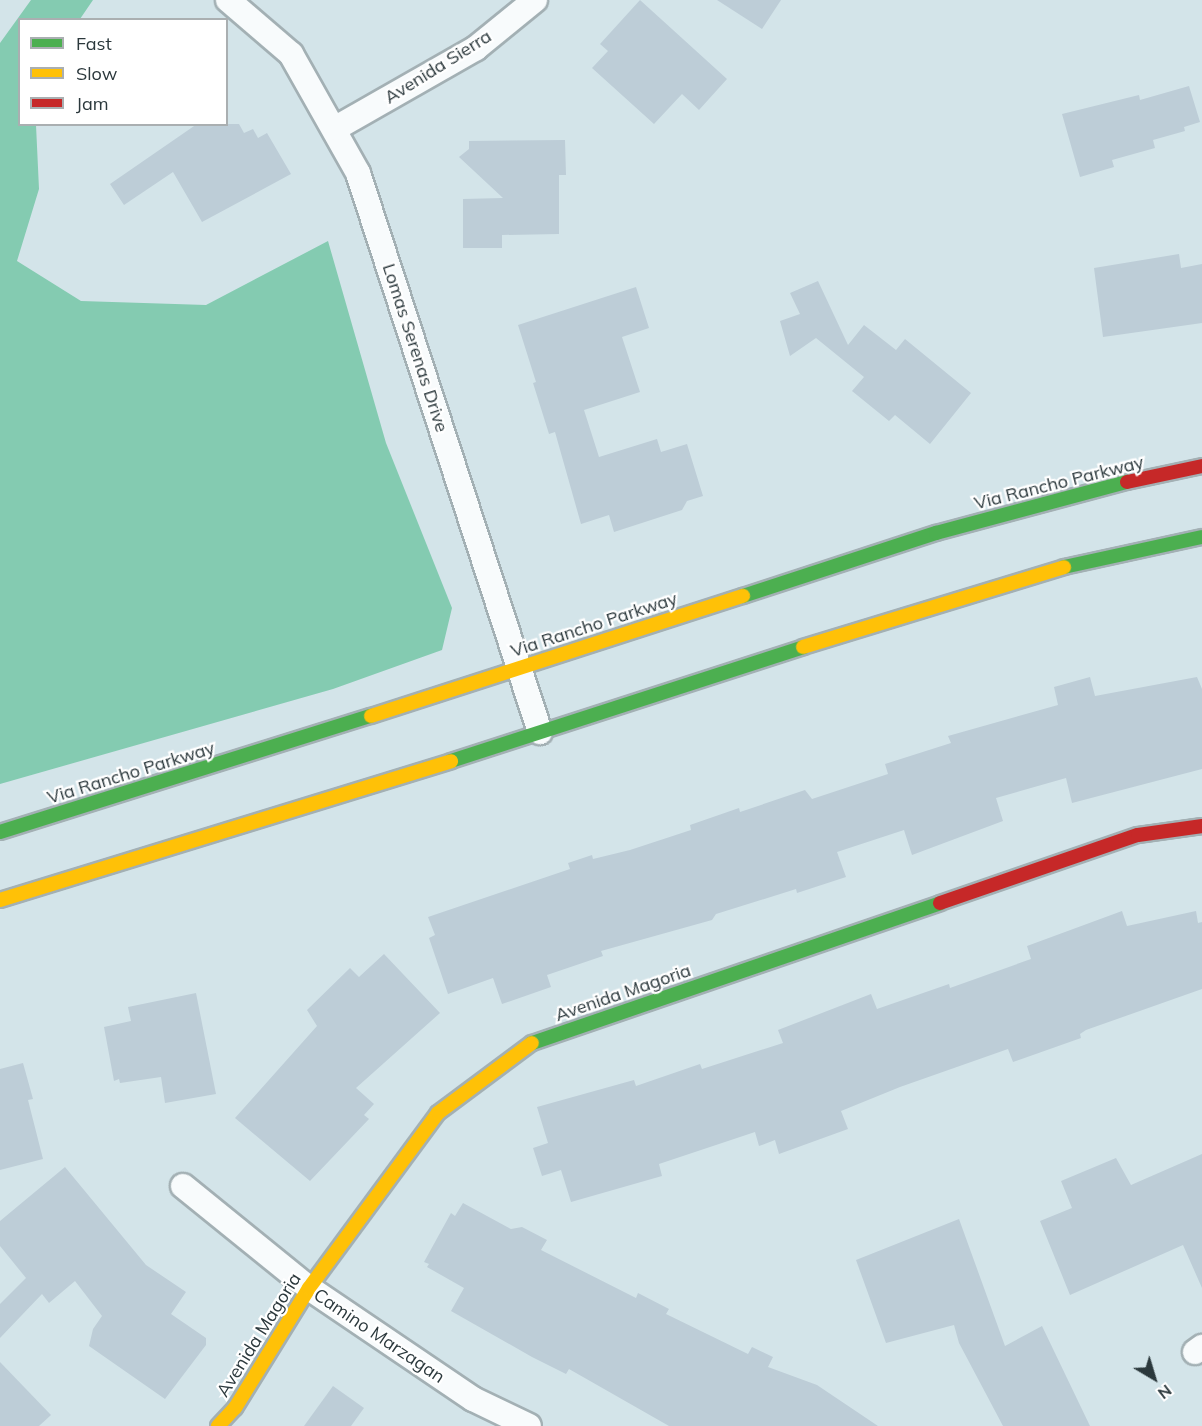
<!DOCTYPE html>
<html>
<head>
<meta charset="utf-8">
<style>
	body { margin:0 }
	#map { position:relative; width:1202px; height:1426px; overflow:hidden; background:#d3e4e9; font-family:Mulish,sans-serif }
	div>[style] { position:absolute }
	.forest>* { inset:0; background:#84cbb1 }
	.building>* { inset:0; background:#bdcdd7 }
	.roads { filter:drop-shadow(2px 0 #a3b0b4) drop-shadow(-2px 0 #a3b0b4) drop-shadow(0 2px #a3b0b4) drop-shadow(0 -2px #a3b0b4) }
	.street>* { height:24px; margin:-12px; padding:0 12px; transform-origin:12px; border-radius:12px; background:#f8fbfc }
	.fast>* { height:14px; margin:-7px; padding:0 7px; transform-origin:7px; border-radius:7px; background:#4caf50 }
	.slow>* { height:14px; margin:-7px; padding:0 7px; transform-origin:7px; border-radius:7px; background:#ffc107 }
	.jam>* { height:14px; margin:-7px; padding:0 7px; transform-origin:7px; border-radius:7px; background:#c62828 }
	span { translate:-50% -50%; white-space:nowrap; text-align:center; line-height:1.15; -webkit-text-stroke:4.5px #fff; paint-order:stroke }
	.street-label { font-size:18px; color:#2b383c }
	.legend { position:absolute; left:18px; top:18px; width:210px; height:108px; box-sizing:border-box; background:#fff; border:2px solid #aaafb1; margin:0; padding:8px 10px; list-style:none; font-size:18px; color:#2b383c }
	.legend li { display:flex; align-items:center; gap:12px; height:30px }
	.legend b { width:30px; border:2px solid #aaafb1 }
	.north { position:absolute; left:1124px; top:1348px; width:60px; height:60px; -webkit-text-stroke:4px #fff; paint-order:stroke; rotate:142deg; font-size:16px; font-weight:700; line-height:24px; text-align:center; color:#2b383c }
	.north::after { content:''; display:block; margin:auto; width:21px; height:27px; background:#2b383c; clip-path:polygon(50% 0,100% 100%,50% 72%,0 100%) }
</style>
</head>
<body>
<div id="map">
	<div class="forest">
		<div style="clip-path:polygon(31px 0,93px 0,80px 19px,20px 20px,20px 124px,36px 125px,39px 189px,17px 261px,81px 301px,206px 305px,328px 241px,386px 443px,452px 608px,442px 650px,333px 689px,0 784px,0 43px)"></div>
	</div>
	<div class="building">
		<div style="clip-path:polygon(640px 0,727px 79px,699px 110px,682px 94px,654px 124px,592px 68px,608px 51px,600px 44px)"></div>
		<div style="clip-path:polygon(717px 0,781px 0,762px 29px)"></div>
		<div style="clip-path:polygon(1189px 86px,1200px 122px,1184px 127px,1185px 131px,1153px 140px,1155px 148px,1112px 160px,1114px 167px,1080px 177px,1062px 114px,1139px 95px,1140px 100px)"></div>
		<div style="clip-path:polygon(197px 124px,239px 124px,244px 133px,253px 129px,258px 138px,267px 133px,291px 174px,202px 222px,173px 172px,124px 205px,110px 184px)"></div>
		<div style="clip-path:polygon(565px 140px,566px 175px,559px 175px,559px 234px,502px 235px,502px 248px,463px 248px,463px 199px,503px 198px,459px 157px,469px 149px,469px 141px)"></div>
		<div style="clip-path:polygon(1179px 254px,1181px 268px,1202px 264px,1202px 323px,1103px 337px,1094px 268px)"></div>
		<div style="clip-path:polygon(818px 281px,848px 345px,864px 325px,896px 350px,905px 339px,971px 393px,930px 444px,895px 415px,889px 421px,852px 391px,864px 377px,816px 338px,790px 356px,780px 321px,800px 314px,790px 293px)"></div>
		<div style="clip-path:polygon(636px 287px,649px 328px,622px 337px,640px 392px,584px 410px,599px 457px,657px 439px,661px 452px,687px 444px,703px 496px,687px 501px,682px 510px,614px 532px,609px 515px,581px 524px,555px 432px,549px 434px,533px 383px,536px 382px,518px 325px)"></div>
		<div style="clip-path:polygon(1090px 677px,1095px 696px,1197px 677px,1202px 689px,1202px 769px,1072px 803px,1066px 778px,996px 798px,1003px 821px,912px 855px,904px 830px,837px 852px,846px 877px,797px 893px,796px 889px,716px 914px,712px 920px,601px 951px,603px 956px,547px 975px,551px 987px,502px 1004px,493px 978px,448px 994px,429px 938px,435px 935px,428px 917px,570px 869px,568px 863px,592px 855px,593px 859px,630px 850px,691px 830px,690px 825px,739px 808px,740px 812px,805px 790px,812px 799px,888px 774px,885px 764px,951px 743px,948px 736px,1058px 705px,1054px 687px)"></div>
		<div style="clip-path:polygon(1122px 911px,1127px 926px,1196px 911px,1198px 923px,1202px 922px,1202px 989px,1086px 1030px,1080px 1034px,1081px 1038px,1013px 1062px,1008px 1049px,900px 1087px,841px 1111px,848px 1129px,779px 1154px,775px 1140px,759px 1146px,755px 1132px,659px 1164px,662px 1176px,571px 1202px,561px 1170px,542px 1176px,533px 1148px,548px 1143px,537px 1107px,634px 1080px,636px 1086px,700px 1064px,702px 1069px,783px 1043px,778px 1030px,871px 994px,877px 1009px,949px 984px,950px 988px,1031px 959px,1027px 946px)"></div>
		<div style="clip-path:polygon(384px 954px,440px 1013px,356px 1088px,374px 1104px,364px 1115px,369px 1119px,310px 1181px,235px 1118px,317px 1026px,307px 1010px,350px 968px,359px 977px)"></div>
		<div style="clip-path:polygon(196px 993px,216px 1094px,165px 1103px,161px 1077px,120px 1083px,119px 1079px,114px 1081px,104px 1027px,131px 1021px,128px 1007px)"></div>
		<div style="clip-path:polygon(23px 1063px,33px 1099px,28px 1100px,43px 1159px,0 1170px,0 1069px)"></div>
		<div style="clip-path:polygon(1202px 1154px,1202px 1288px,1183px 1245px,1070px 1295px,1040px 1221px,1072px 1208px,1061px 1181px,1116px 1158px,1131px 1185px)"></div>
		<div style="clip-path:polygon(65px 1167px,146px 1265px,186px 1292px,171px 1314px,206px 1338px,206px 1345px,165px 1399px,89px 1346px,93px 1329px,102px 1316px,75px 1281px,49px 1303px,42px 1294px,0 1338px,0 1304px,26px 1278px,0 1246px,0 1221px)"></div>
		<div style="clip-path:polygon(463px 1203px,511px 1229px,522px 1227px,547px 1240px,541px 1250px,636px 1298px,638px 1293px,669px 1309px,666px 1314px,748px 1354px,752px 1347px,773px 1357px,768px 1367px,817px 1385px,878px 1426px,669px 1426px,569px 1369px,566px 1374px,532px 1357px,451px 1311px,464px 1288px,427px 1267px,429px 1264px,424px 1262px,451px 1213px,455px 1216px)"></div>
		<div style="clip-path:polygon(959px 1219px,1005px 1346px,1042px 1326px,1090px 1426px,1003px 1426px,959px 1343px,954px 1325px,886px 1343px,856px 1260px)"></div>
		<div style="clip-path:polygon(0 1362px,51px 1415px,39px 1426px,0 1426px)"></div>
		<div style="clip-path:polygon(333px 1386px,364px 1408px,351px 1426px,304px 1426px)"></div>
	</div>
	<div class="roads">
		<div class="street">
			<div style="left:228px;top:0;width:83px;rotate:40.6deg"></div>
			<div style="left:291px;top:54px;width:137px;rotate:60.6deg"></div>
			<div style="left:358px;top:173px;width:588px;rotate:71.97deg"></div>
			<div style="left:336px;top:128px;width:161px;rotate:-29.7deg"></div>
			<div style="left:476px;top:48px;width:76px;rotate:-39.1deg"></div>
			<div style="left:183px;top:1186px;width:162px;rotate:39deg"></div>
			<div style="left:309px;top:1288px;width:198px;rotate:34.1deg"></div>
			<div style="left:473px;top:1399px;width:62px;rotate:25.7deg"></div>
			<div style="left:1195px;top:1352px;width:9px;rotate:-36deg"></div>
		</div>
		<div class="fast">
			<div style="left:1064px;top:567px;width:141px;rotate:-12.3deg"></div>
			<div style="left:743px;top:596px;width:203px;rotate:-18.1deg"></div>
			<div style="left:936px;top:533px;width:198px;rotate:-15deg"></div>
			<div style="left:451px;top:761px;width:370px;rotate:-17.9deg"></div>
			<div style="left:0;top:832px;width:389px;rotate:-17.4deg"></div>
			<div style="left:532px;top:1043px;width:431px;rotate:-18.9deg"></div>
		</div>
		<div class="slow">
			<div style="left:803px;top:647px;width:273px;rotate:-17deg"></div>
			<div style="left:371px;top:716px;width:391px;rotate:-17.9deg"></div>
			<div style="left:0;top:900px;width:472px;rotate:-17.1deg"></div>
			<div style="left:218px;top:1426px;width:25px;rotate:-47deg"></div>
			<div style="left:235px;top:1408px;width:141px;rotate:-58.3deg"></div>
			<div style="left:309px;top:1288px;width:217px;rotate:-53.6deg"></div>
			<div style="left:438px;top:1113px;width:117px;rotate:-36.7deg"></div>
		</div>
		<div class="jam">
			<div style="left:1127px;top:482px;width:77px;rotate:-12deg"></div>
			<div style="left:940px;top:903px;width:209px;rotate:-19deg"></div>
			<div style="left:1138px;top:835px;width:65px;rotate:-8deg"></div>
		</div>
	</div>
	<div class="street-label">
		<span style="left:438px;top:67px;rotate:-32deg">Avenida Sierra</span>
		<span style="left:415px;top:348px;rotate:72deg">Lomas Serenas Drive</span>
		<span style="left:1059px;top:483px;rotate:-14deg">Via Rancho Parkway</span>
		<span style="left:594px;top:625px;rotate:-18deg">Via Rancho Parkway</span>
		<span style="left:131px;top:773px;rotate:-17deg">Via Rancho Parkway</span>
		<span style="left:623px;top:993px;rotate:-19deg">Avenida Magoria</span>
		<span style="left:259px;top:1335px;rotate:-58deg">Avenida Magoria</span>
		<span style="left:379px;top:1336px;rotate:34deg">Camino Marzagan</span>
	</div>
	<ul class="legend">
	<li><b style="height:8px;background:#4caf50"></b>Fast</li>
	<li><b style="height:8px;background:#ffc107"></b>Slow</li>
	<li><b style="height:8px;background:#c62828"></b>Jam</li>
	</ul>
	<div class="north">N</div>
</div>
</body>
</html>
